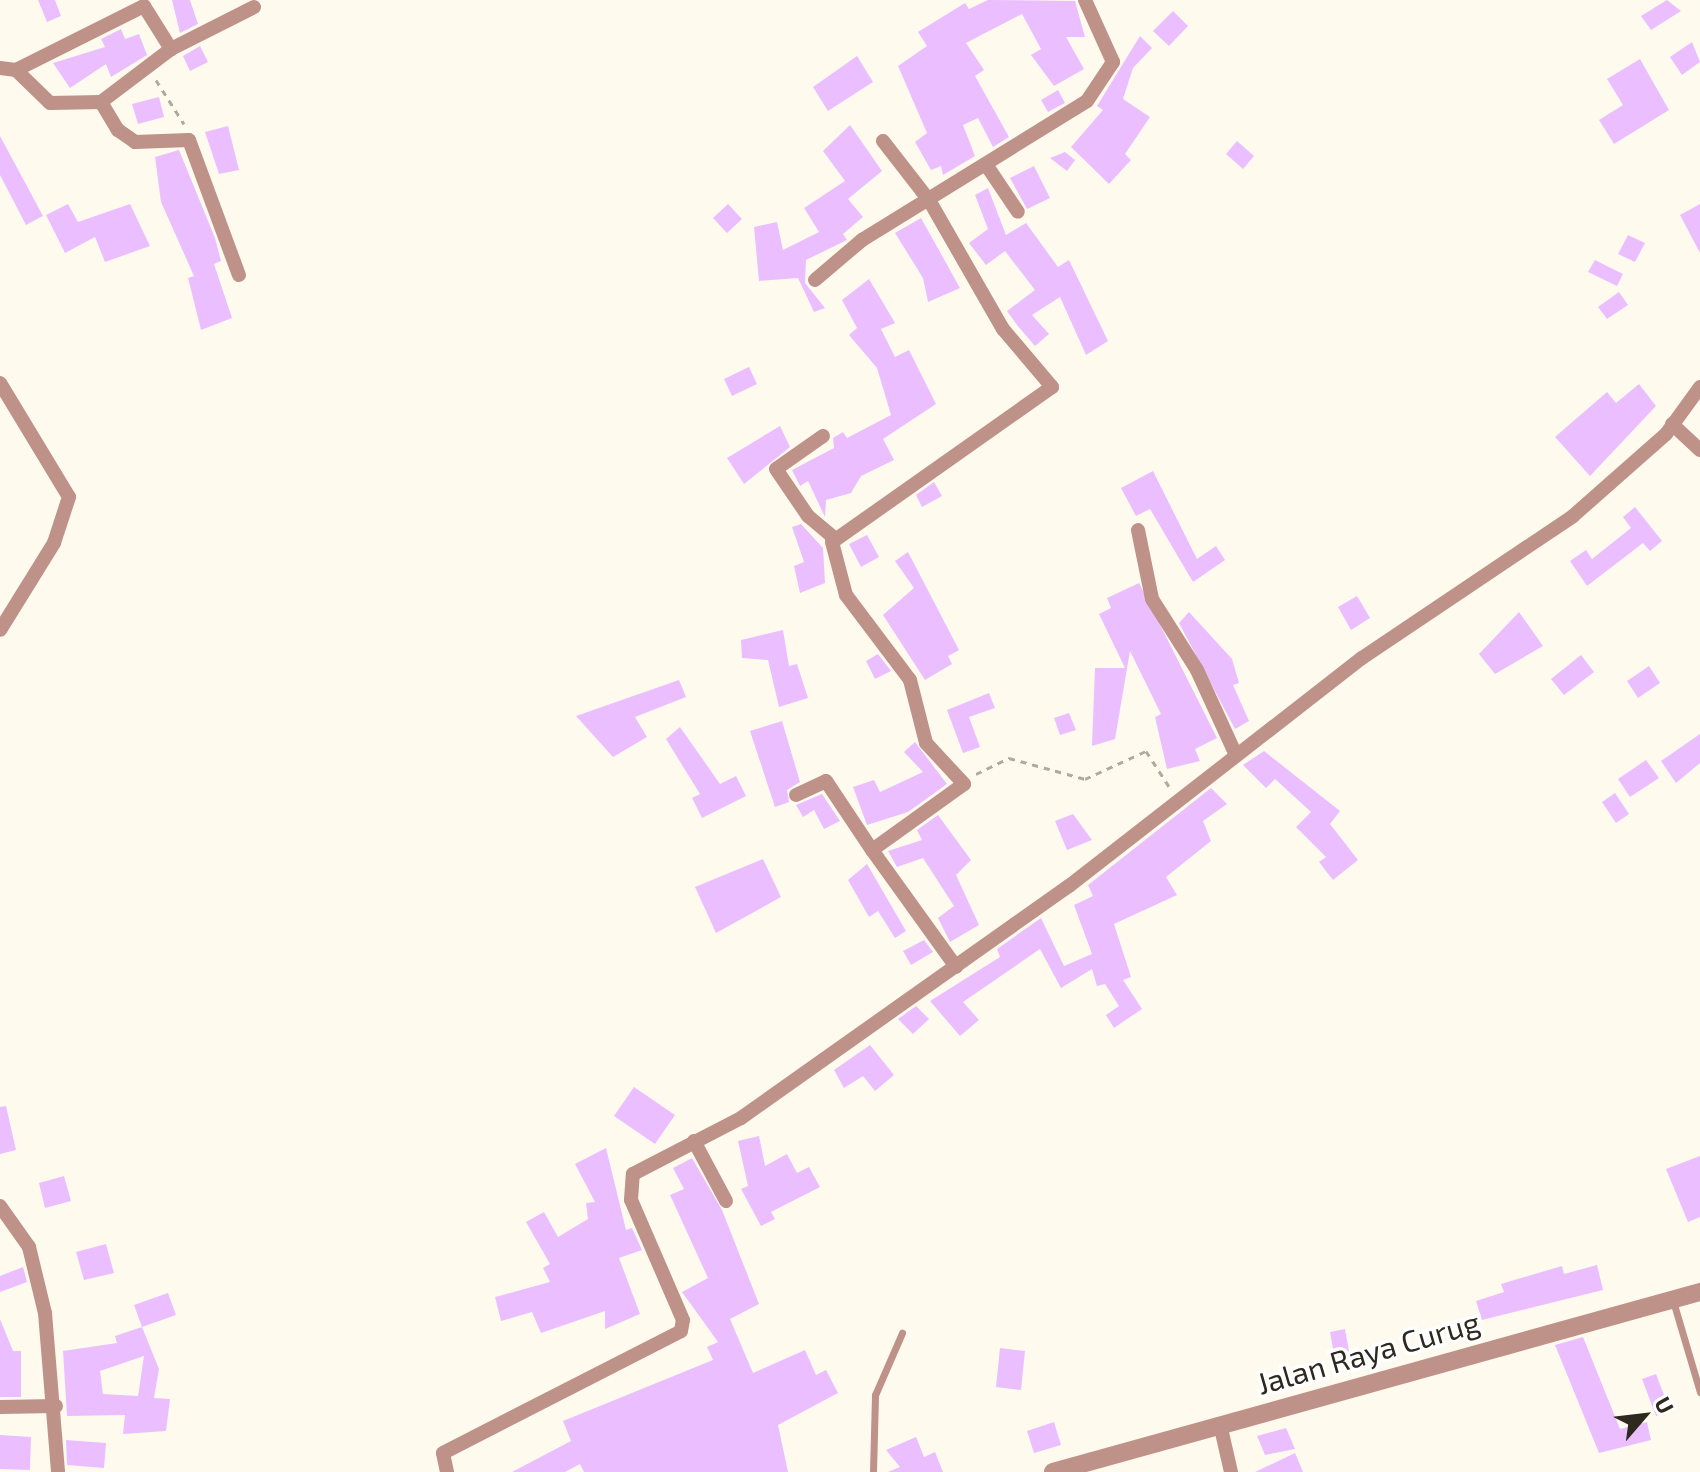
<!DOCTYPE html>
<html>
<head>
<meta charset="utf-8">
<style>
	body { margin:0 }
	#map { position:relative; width:1700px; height:1472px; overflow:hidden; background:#fefaee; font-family:"Exo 2",sans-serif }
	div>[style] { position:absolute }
	.building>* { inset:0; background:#ebbeff }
	.path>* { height:3px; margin-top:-1.5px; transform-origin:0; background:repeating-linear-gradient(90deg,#afaa9f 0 6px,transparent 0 12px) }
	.service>* { height:7px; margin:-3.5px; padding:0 3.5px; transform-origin:3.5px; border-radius:3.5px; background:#be9189 }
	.minor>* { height:14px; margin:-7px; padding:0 7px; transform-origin:7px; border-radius:7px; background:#be9189 }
	.tertiary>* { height:18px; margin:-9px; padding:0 9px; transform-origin:9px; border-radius:9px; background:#be9189 }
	span { translate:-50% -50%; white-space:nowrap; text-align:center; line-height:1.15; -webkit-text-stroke:7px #fff; paint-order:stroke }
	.street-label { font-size:30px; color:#2e291e }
	.north { position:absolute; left:1604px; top:1376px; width:80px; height:80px; -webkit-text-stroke:6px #fff; paint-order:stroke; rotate:62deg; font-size:22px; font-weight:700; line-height:32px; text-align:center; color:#2e291e }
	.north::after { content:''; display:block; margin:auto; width:28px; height:36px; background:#2e291e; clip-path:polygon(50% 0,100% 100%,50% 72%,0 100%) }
</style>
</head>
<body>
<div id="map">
	<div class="building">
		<div style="clip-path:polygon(38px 0,55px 0,61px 16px,47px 22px)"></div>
		<div style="clip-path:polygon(172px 0,190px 0,198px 24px,180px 33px)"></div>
		<div style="clip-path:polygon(988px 0,1075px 1px,1085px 37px,1066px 37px,1084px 69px,1054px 86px,1031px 55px,1041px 49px,1022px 14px,966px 43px,984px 70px,975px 76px,1009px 137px,993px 147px,978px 118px,963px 125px,975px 156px,943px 175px,941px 166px,931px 170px,915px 142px,927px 133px,898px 66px,927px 46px,918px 32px,965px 3px,969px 9px)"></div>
		<div style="clip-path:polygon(1667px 0,1681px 11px,1651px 30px,1641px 16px)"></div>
		<div style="clip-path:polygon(1173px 11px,1188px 26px,1169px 46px,1153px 31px)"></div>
		<div style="clip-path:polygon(121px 29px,125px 39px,139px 34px,147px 55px,111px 77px,106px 64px,70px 88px,53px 63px,105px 47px,101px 39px)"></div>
		<div style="clip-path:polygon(1140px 36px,1152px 48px,1133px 68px,1123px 99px,1150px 117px,1125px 154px,1131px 160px,1109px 184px,1071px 147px,1103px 110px,1097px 106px)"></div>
		<div style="clip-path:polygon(1692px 42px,1700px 62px,1682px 75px,1670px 57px)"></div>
		<div style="clip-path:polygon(200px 46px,208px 62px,190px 71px,183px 56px)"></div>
		<div style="clip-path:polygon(857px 56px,873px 82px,828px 111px,813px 87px)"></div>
		<div style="clip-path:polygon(1640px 59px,1669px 110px,1614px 144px,1599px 120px,1623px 105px,1607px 79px)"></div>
		<div style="clip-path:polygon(1058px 90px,1065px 103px,1048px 112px,1041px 100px)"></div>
		<div style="clip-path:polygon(159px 97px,164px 117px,138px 124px,132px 104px)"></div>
		<div style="clip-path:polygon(850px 125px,882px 171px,848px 199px,863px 217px,843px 234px,847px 240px,806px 260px,805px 283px,825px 308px,814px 312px,798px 278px,759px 281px,754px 227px,777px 222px,783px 250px,819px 232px,804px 208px,845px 181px,823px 151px)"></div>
		<div style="clip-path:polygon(228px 126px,239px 170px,219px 174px,205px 132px)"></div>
		<div style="clip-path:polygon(0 136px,43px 216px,26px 225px,0 175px)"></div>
		<div style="clip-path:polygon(1237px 141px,1254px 156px,1243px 169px,1226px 154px)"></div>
		<div style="clip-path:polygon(179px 150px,215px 238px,221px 261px,214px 264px,232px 318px,201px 330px,188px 278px,194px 276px,161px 202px,155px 157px)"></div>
		<div style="clip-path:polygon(1065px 152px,1075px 160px,1067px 171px,1050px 158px)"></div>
		<div style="clip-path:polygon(1034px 166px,1050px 198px,1027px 209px,1010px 178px)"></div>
		<div style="clip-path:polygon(988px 188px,1006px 235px,1026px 223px,1058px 267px,1069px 260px,1108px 341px,1086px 355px,1060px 297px,1032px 315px,1049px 334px,1035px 346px,1017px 325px,1007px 311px,1035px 290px,1005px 251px,986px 265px,969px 243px,988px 229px,975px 195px)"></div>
		<div style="clip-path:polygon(68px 204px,78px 222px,130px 204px,150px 246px,105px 262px,95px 237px,65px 253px,46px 215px)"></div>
		<div style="clip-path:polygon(728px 204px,742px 219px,727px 233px,713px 218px)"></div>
		<div style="clip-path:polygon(1700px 204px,1700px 253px,1680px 215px)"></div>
		<div style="clip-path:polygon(921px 218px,960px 288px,928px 302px,923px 278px,895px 233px)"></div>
		<div style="clip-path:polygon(1628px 235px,1645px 243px,1635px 262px,1618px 254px)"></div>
		<div style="clip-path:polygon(1595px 260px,1623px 274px,1617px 286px,1588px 272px)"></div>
		<div style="clip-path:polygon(869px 279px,895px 323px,881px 329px,895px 357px,909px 350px,936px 404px,883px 439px,894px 460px,861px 476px,851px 493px,826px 500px,825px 517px,808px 481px,800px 486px,792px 470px,834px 448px,833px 438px,843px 432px,847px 438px,891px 415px,877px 368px,849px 335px,857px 328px,842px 300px)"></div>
		<div style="clip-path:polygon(1619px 292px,1628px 305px,1607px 319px,1598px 307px)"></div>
		<div style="clip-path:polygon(749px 367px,757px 384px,732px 396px,724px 379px)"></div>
		<div style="clip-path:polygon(1639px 384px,1656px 406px,1590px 476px,1555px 437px,1607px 392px,1616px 403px)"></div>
		<div style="clip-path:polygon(780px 426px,790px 447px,744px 484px,727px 458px)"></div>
		<div style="clip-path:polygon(1153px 471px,1197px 559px,1216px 546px,1225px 560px,1193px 582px,1150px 509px,1136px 516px,1121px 488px)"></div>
		<div style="clip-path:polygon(934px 482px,942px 496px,922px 507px,916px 495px)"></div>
		<div style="clip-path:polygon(1635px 507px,1662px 541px,1650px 551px,1643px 543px,1587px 586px,1570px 561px,1586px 550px,1592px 559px,1631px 528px,1623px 517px)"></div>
		<div style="clip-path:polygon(801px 524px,823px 548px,825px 583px,800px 593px,794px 566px,804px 562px,792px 527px)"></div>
		<div style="clip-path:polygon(867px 535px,879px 557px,861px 567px,849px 544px)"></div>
		<div style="clip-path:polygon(908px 552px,959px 650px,948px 656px,952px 664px,925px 680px,883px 615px,914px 588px,895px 561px)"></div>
		<div style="clip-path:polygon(1139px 583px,1217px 738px,1195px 749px,1200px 761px,1167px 769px,1155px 717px,1161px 714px,1130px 651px,1115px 739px,1092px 746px,1095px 668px,1125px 668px,1099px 614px,1111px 608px,1107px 598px)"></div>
		<div style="clip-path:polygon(1357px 596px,1370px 618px,1351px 630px,1338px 607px)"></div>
		<div style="clip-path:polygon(1189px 612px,1232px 659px,1239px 683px,1233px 685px,1249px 721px,1235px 729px,1179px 623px)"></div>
		<div style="clip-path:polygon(1519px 612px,1543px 646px,1495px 674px,1479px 654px)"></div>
		<div style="clip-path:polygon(783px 630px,789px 666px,797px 664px,808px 698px,779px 707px,768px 660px,742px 658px,741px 640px)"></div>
		<div style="clip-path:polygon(878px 654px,891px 671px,875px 679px,866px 661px)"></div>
		<div style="clip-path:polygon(1581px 655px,1594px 672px,1564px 695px,1551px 679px)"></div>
		<div style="clip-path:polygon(1649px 666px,1660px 683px,1638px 698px,1627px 681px)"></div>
		<div style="clip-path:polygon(679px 680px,686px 697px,635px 717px,647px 737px,613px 757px,576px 716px)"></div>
		<div style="clip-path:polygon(989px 693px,995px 708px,969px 717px,980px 747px,963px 753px,947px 710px)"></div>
		<div style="clip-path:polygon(1069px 713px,1076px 730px,1060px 735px,1054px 718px)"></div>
		<div style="clip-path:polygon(782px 721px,800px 782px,787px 790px,789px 802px,775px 807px,750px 731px)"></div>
		<div style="clip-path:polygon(680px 727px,720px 784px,736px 776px,746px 796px,702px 818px,692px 798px,700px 794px,666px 739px)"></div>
		<div style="clip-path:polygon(1700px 734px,1700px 763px,1676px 783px,1661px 761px)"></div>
		<div style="clip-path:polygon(915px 742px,947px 784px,908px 812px,867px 825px,853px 787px,874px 780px,880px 792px,923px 772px,904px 752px)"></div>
		<div style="clip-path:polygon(1264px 751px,1340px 811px,1330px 824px,1358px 860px,1333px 880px,1319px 862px,1326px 857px,1296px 827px,1311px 812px,1275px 779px,1266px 788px,1243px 765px)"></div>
		<div style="clip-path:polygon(1646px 760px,1659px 778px,1630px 797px,1618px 779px)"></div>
		<div style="clip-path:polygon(1211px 788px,1227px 804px,1203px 821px,1211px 841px,1166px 877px,1177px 895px,1114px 924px,1131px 977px,1123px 980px,1142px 1009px,1114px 1028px,1106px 1015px,1119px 1006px,1105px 984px,1097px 986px,1092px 969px,1061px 988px,1040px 949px,963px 1002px,979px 1020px,960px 1036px,930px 1001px,1000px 957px,997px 949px,1041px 918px,1064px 966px,1092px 954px,1074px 905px,1093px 896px,1088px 885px)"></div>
		<div style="clip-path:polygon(1615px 793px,1629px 814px,1616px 823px,1602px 802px)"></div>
		<div style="clip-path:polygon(822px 794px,840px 821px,824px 829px,814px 810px,803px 817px,796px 805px)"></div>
		<div style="clip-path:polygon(1073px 814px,1092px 840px,1067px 850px,1055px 821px)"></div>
		<div style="clip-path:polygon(938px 815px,971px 860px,956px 875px,979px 925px,950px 942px,938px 918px,954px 906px,923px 858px,897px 867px,888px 851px,922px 840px,917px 830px)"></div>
		<div style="clip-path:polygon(763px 859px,781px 897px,716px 933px,695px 887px)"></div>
		<div style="clip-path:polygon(867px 864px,906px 931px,895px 938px,878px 911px,869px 917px,848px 880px)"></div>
		<div style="clip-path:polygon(924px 940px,933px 952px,911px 965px,903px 951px)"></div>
		<div style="clip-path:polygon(916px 1006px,929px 1019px,913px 1034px,898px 1019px)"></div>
		<div style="clip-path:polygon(870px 1045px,894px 1075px,875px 1091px,863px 1076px,844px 1088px,834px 1070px)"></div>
		<div style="clip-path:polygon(634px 1087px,675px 1115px,655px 1144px,614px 1116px)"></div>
		<div style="clip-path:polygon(6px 1106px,16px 1150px,0 1154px,0 1107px)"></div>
		<div style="clip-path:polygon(759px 1136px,765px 1166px,787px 1154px,797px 1173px,809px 1167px,820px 1187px,771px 1212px,775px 1219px,761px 1226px,741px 1189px,748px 1186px,738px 1141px)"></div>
		<div style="clip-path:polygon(606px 1148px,626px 1230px,632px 1228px,642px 1250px,619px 1258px,640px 1314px,605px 1329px,605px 1311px,541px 1333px,532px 1312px,501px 1321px,495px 1297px,550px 1282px,543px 1268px,550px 1264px,526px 1222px,544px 1212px,558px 1237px,588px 1219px,586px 1203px,595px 1202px,575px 1164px)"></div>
		<div style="clip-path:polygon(1700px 1156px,1700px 1217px,1688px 1222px,1666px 1169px)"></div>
		<div style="clip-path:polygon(692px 1158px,722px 1210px,759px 1304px,730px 1319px,753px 1373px,805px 1350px,816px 1375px,826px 1370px,838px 1393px,778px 1425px,788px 1472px,584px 1472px,580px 1464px,565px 1472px,512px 1472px,571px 1441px,563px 1421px,713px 1360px,707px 1347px,718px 1342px,682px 1292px,708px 1278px,670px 1195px,684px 1189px,673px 1168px)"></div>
		<div style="clip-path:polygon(64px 1176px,71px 1201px,45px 1208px,39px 1183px)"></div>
		<div style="clip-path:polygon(106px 1244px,114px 1273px,84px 1280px,76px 1252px)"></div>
		<div style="clip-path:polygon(1597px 1265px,1603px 1290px,1482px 1320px,1476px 1301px,1504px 1292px,1501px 1284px,1562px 1266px,1564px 1274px)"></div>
		<div style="clip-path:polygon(23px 1267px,27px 1282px,0 1292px,0 1276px)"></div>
		<div style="clip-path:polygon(168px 1293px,176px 1315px,142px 1327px,134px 1305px)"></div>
		<div style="clip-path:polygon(0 1319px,13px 1351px,21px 1351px,21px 1397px,0 1397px)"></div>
		<div style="clip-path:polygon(evenodd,142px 1327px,159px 1369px,154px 1398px,170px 1399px,166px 1431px,123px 1434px,125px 1415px,67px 1416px,63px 1351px,117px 1343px,115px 1336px,142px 1327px,144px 1356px,138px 1396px,103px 1394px,100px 1371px,144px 1356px)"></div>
		<div style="clip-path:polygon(1345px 1329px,1350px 1357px,1335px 1360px,1330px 1332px)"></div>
		<div style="clip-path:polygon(1583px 1337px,1620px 1429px,1647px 1422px,1651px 1440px,1599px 1453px,1555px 1345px)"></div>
		<div style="clip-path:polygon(1000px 1348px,1025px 1351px,1021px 1390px,996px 1387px)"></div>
		<div style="clip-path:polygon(1656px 1374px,1670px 1411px,1656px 1416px,1642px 1379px)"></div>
		<div style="clip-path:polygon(1054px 1422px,1061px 1445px,1034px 1453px,1027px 1431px)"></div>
		<div style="clip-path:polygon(1286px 1428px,1295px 1449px,1265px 1455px,1257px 1436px)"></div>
		<div style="clip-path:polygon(0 1435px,31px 1437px,30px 1470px,0 1469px)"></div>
		<div style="clip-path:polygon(916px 1437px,924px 1457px,935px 1452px,943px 1472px,888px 1472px,900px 1467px,886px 1450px)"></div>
		<div style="clip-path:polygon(66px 1440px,106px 1443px,104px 1468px,67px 1465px)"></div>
		<div style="clip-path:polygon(1295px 1453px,1303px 1472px,1255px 1472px)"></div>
	</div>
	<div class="path">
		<div style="left:156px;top:80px;width:52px;rotate:57.5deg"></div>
		<div style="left:976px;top:774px;width:37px;rotate:-26deg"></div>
		<div style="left:1009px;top:758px;width:79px;rotate:15.4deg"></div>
		<div style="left:1085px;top:779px;width:67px;rotate:-24.7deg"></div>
		<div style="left:1146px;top:751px;width:44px;rotate:57deg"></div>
	</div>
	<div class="service">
		<div style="left:1673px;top:1301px;width:95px;rotate:73.5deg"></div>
		<div style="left:873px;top:1472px;width:77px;rotate:-88.5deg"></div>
		<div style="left:875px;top:1395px;width:68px;rotate:-66.5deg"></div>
	</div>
	<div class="minor">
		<div style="left:0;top:68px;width:16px;rotate:7deg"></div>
		<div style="left:16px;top:70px;width:143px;rotate:-26.6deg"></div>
		<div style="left:144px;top:6px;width:51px;rotate:57.9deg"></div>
		<div style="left:16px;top:70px;width:47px;rotate:44.1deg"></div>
		<div style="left:50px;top:103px;width:51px;rotate:-1.1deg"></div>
		<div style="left:101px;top:102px;width:88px;rotate:-37.1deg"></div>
		<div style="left:171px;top:49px;width:93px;rotate:-26.8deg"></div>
		<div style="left:101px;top:102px;width:33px;rotate:59deg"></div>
		<div style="left:118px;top:130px;width:21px;rotate:35deg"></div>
		<div style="left:135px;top:142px;width:54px;rotate:-2.1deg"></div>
		<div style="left:189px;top:140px;width:144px;rotate:69.7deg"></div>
		<div style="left:883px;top:141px;width:75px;rotate:52.1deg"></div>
		<div style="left:929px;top:200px;width:149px;rotate:60.2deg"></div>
		<div style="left:1003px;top:329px;width:76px;rotate:49.8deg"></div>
		<div style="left:1052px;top:387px;width:269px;rotate:144.8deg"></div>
		<div style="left:832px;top:542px;width:55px;rotate:75.2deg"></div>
		<div style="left:846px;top:595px;width:106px;rotate:53deg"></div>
		<div style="left:910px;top:680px;width:65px;rotate:75.7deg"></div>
		<div style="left:926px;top:743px;width:56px;rotate:47.2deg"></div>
		<div style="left:964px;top:784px;width:113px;rotate:144.3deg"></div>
		<div style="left:872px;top:850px;width:144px;rotate:54.3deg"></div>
		<div style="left:987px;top:166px;width:55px;rotate:56deg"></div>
		<div style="left:815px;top:280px;width:62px;rotate:-40.4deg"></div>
		<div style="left:862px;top:240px;width:264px;rotate:-31.7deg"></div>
		<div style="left:1087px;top:101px;width:47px;rotate:-56.3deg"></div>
		<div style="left:1113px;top:62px;width:68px;rotate:-114.3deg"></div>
		<div style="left:0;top:383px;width:133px;rotate:58.8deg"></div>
		<div style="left:69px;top:497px;width:48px;rotate:108.1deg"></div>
		<div style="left:54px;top:543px;width:102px;rotate:121.8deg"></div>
		<div style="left:1672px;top:424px;width:38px;rotate:43deg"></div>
		<div style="left:823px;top:436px;width:57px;rotate:144.9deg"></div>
		<div style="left:776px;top:469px;width:57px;rotate:55.8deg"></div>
		<div style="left:808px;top:516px;width:34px;rotate:40deg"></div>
		<div style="left:1138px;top:530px;width:70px;rotate:78.5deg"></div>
		<div style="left:1152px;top:599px;width:84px;rotate:57.6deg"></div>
		<div style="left:1197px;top:670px;width:94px;rotate:65.4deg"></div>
		<div style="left:796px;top:795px;width:33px;rotate:-25deg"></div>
		<div style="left:826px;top:781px;width:83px;rotate:56.3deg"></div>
		<div style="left:694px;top:1141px;width:68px;rotate:61.9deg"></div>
		<div style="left:0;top:1206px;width:50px;rotate:54.7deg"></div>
		<div style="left:29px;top:1247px;width:68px;rotate:76.4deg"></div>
		<div style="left:45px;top:1313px;width:160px;rotate:85.3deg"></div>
		<div style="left:0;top:1407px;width:56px;rotate:-1deg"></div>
		<div style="left:1220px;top:1424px;width:49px;rotate:77.1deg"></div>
		<div style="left:447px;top:1472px;width:19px;rotate:-102deg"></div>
		<div style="left:443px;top:1453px;width:267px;rotate:-27.1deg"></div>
		<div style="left:681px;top:1331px;width:11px;rotate:-80deg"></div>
		<div style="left:683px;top:1320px;width:131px;rotate:-113.4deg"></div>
		<div style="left:631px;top:1200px;width:26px;rotate:-86deg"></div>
		<div style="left:633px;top:1174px;width:122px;rotate:-27.4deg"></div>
		<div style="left:741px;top:1118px;width:402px;rotate:-35.3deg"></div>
		<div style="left:1069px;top:886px;width:371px;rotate:-37.9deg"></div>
		<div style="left:1362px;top:658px;width:254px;rotate:-33.9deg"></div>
		<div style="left:1573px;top:516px;width:124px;rotate:-41.4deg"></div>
		<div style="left:1666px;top:434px;width:58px;rotate:-54.1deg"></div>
	</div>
	<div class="tertiary">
		<div style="left:1053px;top:1472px;width:672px;rotate:-15.55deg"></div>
	</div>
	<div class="street-label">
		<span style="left:1368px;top:1352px;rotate:-16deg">Jalan Raya Curug</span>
	</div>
	<div class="north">U</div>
</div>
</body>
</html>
